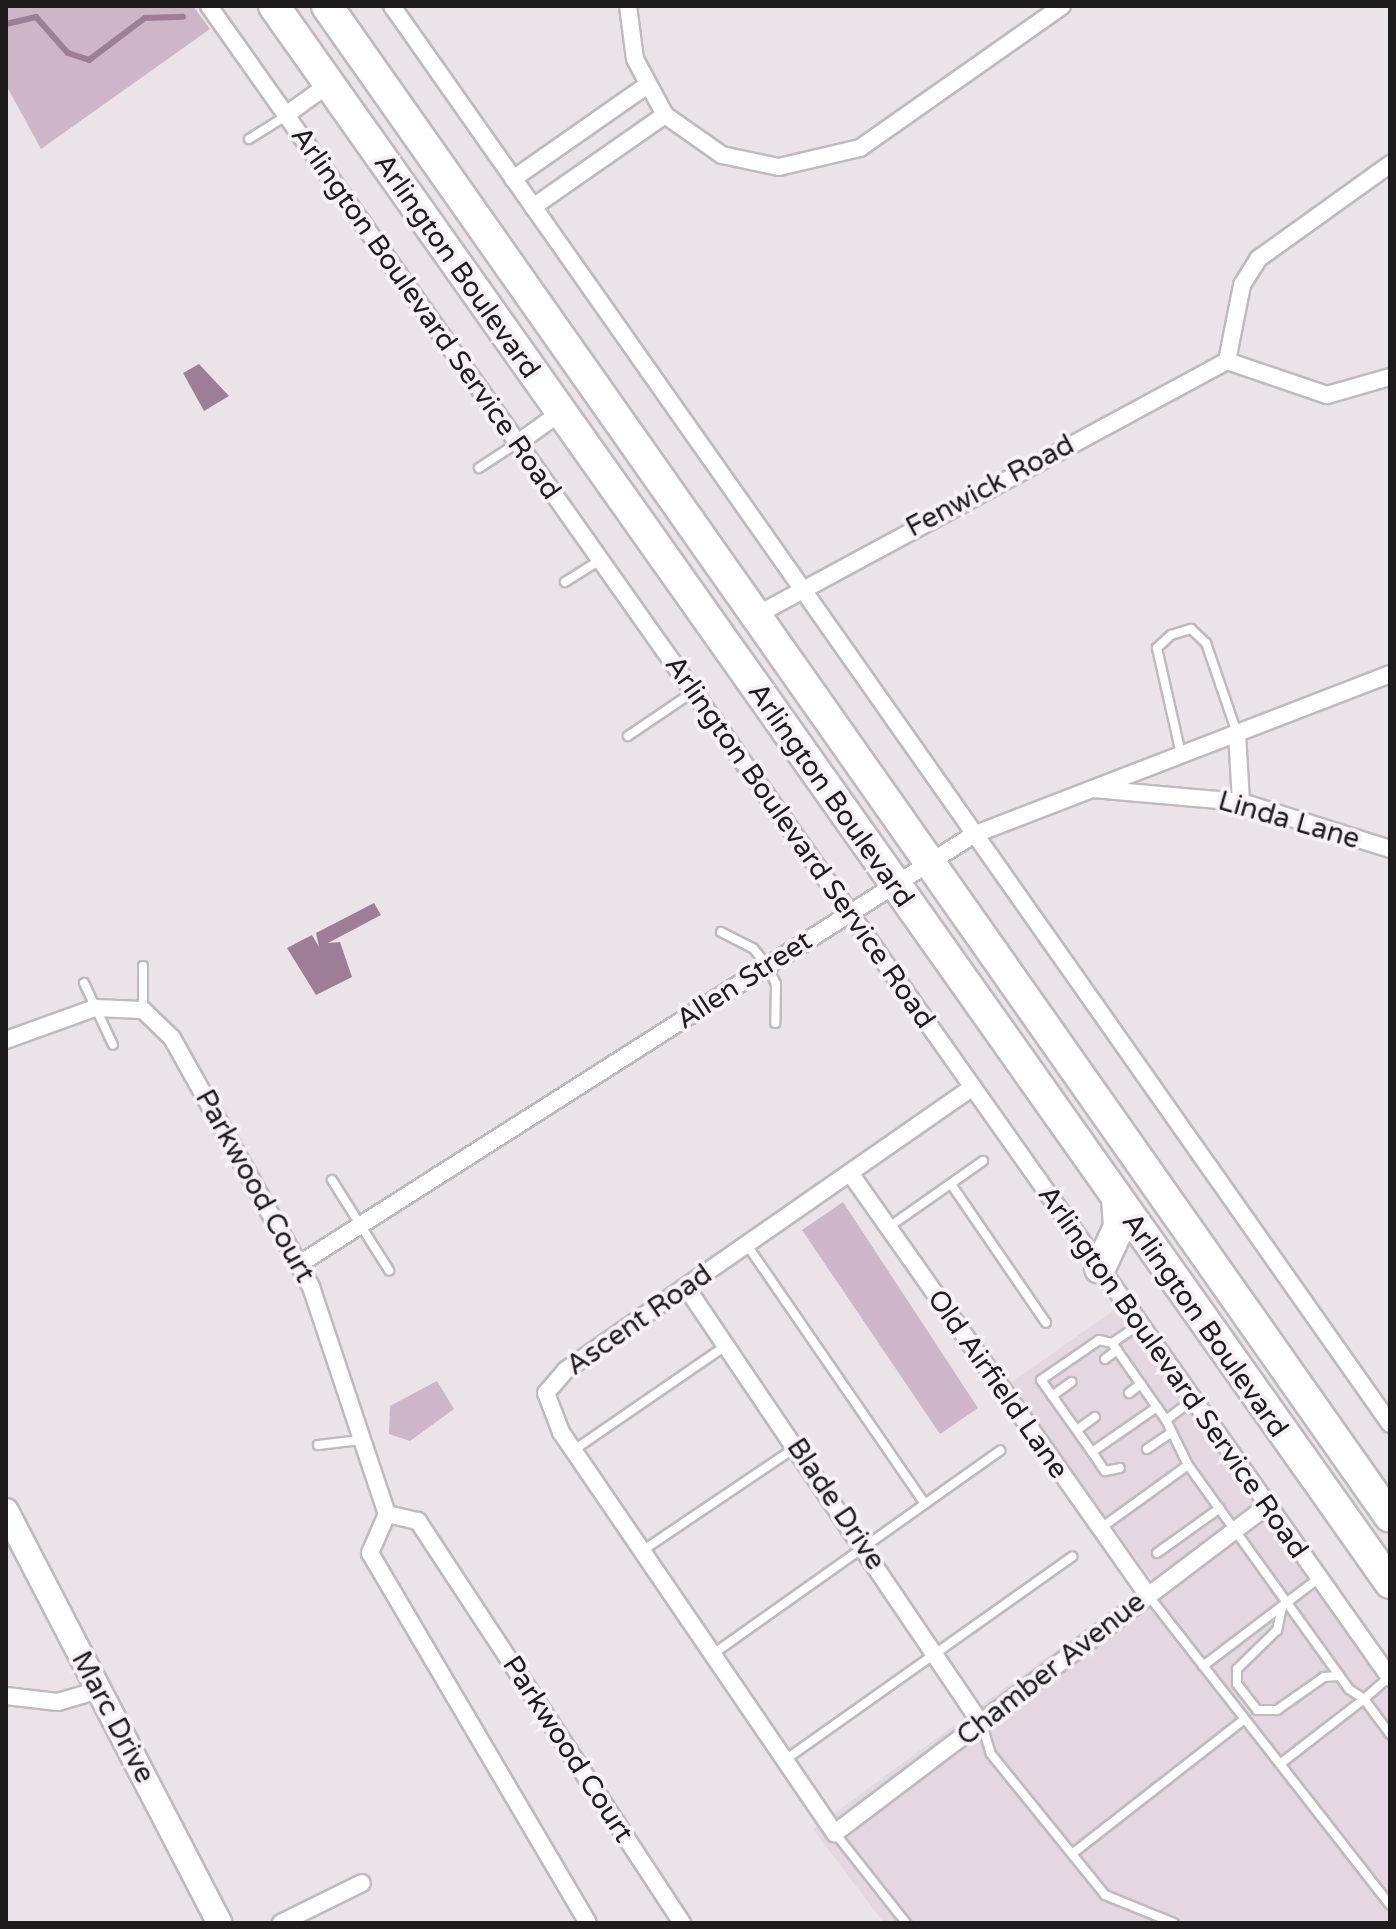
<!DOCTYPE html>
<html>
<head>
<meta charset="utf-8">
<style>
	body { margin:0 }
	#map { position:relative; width:1396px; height:1929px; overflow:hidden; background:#eae4e8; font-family:"Varela Round",sans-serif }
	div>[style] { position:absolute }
	.built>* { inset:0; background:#e4d7e1 }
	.green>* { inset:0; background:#ceb5c8 }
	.water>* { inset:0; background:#9e7e96 }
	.stream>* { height:6px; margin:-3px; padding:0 3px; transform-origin:3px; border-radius:3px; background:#9e7e96 }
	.roads { filter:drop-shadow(2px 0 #c0babf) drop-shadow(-2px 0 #c0babf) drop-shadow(0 2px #c0babf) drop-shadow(0 -2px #c0babf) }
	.lane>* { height:8px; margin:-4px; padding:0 4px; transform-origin:4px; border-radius:4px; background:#fff }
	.street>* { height:16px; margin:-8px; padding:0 8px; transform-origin:8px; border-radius:8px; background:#fff }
	.secondary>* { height:24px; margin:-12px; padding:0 12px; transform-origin:12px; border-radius:12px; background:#fff }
	.highway>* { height:30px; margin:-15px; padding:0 15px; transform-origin:15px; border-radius:15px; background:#fff }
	span { translate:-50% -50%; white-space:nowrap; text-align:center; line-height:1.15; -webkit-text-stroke:8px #f7f1f5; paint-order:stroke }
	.street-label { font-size:28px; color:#1d1b1c }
	.frame { position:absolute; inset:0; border:8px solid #1d1b1c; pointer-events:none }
</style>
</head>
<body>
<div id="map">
	<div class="built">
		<div style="clip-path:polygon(1116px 1309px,1373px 1659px,1390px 1695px,1390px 1923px,884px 1923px,813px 1829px,1152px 1580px,1009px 1384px)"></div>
	</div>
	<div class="green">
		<div style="clip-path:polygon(6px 6px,193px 6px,210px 29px,41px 149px,6px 85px)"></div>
		<div style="clip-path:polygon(843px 1202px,978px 1408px,940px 1434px,802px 1230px)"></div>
		<div style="clip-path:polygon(437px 1381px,454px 1409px,410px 1441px,389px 1434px,390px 1406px)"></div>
	</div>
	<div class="water">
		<div style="clip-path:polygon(199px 364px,229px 396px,204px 411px,183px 373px)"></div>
		<div style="clip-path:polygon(374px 903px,381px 915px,328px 943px,340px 942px,352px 977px,316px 995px,287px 948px,312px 935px,319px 947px,316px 933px)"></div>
	</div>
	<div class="stream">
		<div style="left:6px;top:24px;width:31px;rotate:-13deg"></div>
		<div style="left:36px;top:17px;width:48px;rotate:48.4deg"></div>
		<div style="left:68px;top:53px;width:22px;rotate:18deg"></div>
		<div style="left:89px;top:60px;width:70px;rotate:-36.9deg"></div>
		<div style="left:145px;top:18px;width:38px;rotate:-2deg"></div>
	</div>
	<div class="roads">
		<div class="lane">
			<div style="left:249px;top:139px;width:44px;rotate:-31.9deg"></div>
			<div style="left:479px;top:468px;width:45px;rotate:-33.3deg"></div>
			<div style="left:565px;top:582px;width:41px;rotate:-32.2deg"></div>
			<div style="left:628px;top:736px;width:78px;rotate:-34.1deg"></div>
			<div style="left:1181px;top:754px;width:109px;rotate:-102.8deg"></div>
			<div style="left:1157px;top:648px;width:19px;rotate:-43deg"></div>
			<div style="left:1171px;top:635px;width:21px;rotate:-17deg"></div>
			<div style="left:1191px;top:629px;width:21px;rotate:43deg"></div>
			<div style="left:1206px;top:643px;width:95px;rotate:71deg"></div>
			<div style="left:721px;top:932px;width:36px;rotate:27deg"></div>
			<div style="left:753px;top:948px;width:22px;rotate:51deg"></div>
			<div style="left:767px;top:965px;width:21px;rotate:65deg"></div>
			<div style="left:776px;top:984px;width:39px;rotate:91deg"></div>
			<div style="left:143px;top:966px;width:44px;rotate:90deg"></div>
			<div style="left:84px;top:983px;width:68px;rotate:64.9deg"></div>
			<div style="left:332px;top:1180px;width:107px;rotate:57.7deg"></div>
			<div style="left:951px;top:1184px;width:168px;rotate:55.6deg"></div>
			<div style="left:889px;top:1227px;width:115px;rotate:-35.1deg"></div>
			<div style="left:747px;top:1245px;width:314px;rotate:55.5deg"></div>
			<div style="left:1112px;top:1343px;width:34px;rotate:-34deg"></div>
			<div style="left:1105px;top:1359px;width:15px;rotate:-37deg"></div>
			<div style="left:1129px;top:1393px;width:15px;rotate:-37deg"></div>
			<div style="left:1052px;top:1396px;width:24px;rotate:-36deg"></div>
			<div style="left:1157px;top:1407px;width:79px;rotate:145.3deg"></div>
			<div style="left:1092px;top:1452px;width:88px;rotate:-125.3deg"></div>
			<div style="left:1041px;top:1380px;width:70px;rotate:-34.6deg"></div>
			<div style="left:1099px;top:1340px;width:13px;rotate:13deg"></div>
			<div style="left:1112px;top:1343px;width:94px;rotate:55deg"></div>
			<div style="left:1166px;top:1420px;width:50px;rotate:63.9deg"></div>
			<div style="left:1188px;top:1465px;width:276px;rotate:54.3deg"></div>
			<div style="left:1349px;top:1689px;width:18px;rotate:34deg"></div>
			<div style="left:1364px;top:1699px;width:33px;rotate:-41deg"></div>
			<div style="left:1166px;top:1420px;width:34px;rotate:-37deg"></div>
			<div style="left:1077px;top:1430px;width:22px;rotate:-36deg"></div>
			<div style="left:318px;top:1445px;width:43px;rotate:-6.6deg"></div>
			<div style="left:1147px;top:1449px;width:30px;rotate:-34deg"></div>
			<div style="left:574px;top:1450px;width:186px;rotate:-34.5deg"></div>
			<div style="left:1092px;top:1452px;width:23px;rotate:56deg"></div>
			<div style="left:1105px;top:1471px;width:15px;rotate:-11deg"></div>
			<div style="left:1101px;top:1528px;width:107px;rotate:-35.9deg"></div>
			<div style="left:642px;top:1551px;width:186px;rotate:-34deg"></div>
			<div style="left:1157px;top:1553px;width:77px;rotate:-35.5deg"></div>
			<div style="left:1148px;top:1595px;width:393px;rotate:52deg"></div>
			<div style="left:1282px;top:1607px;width:24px;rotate:102deg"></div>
			<div style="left:1277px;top:1630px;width:56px;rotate:135.7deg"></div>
			<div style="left:1237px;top:1669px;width:15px;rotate:90deg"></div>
			<div style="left:1237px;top:1684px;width:33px;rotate:52deg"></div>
			<div style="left:1257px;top:1710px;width:20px"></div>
			<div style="left:1277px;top:1710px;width:57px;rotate:-35.1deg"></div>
			<div style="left:1324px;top:1677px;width:14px;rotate:-4deg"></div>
			<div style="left:713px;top:1654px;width:352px;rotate:-35.3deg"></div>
			<div style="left:1203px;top:1666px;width:146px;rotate:-37.2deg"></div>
			<div style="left:982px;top:1725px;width:30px;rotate:73deg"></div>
			<div style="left:991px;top:1754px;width:181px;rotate:51deg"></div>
			<div style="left:1105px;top:1895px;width:74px;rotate:22.1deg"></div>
			<div style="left:785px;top:1760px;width:352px;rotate:-35.3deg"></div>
			<div style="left:1280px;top:1764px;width:106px;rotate:-37.7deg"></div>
			<div style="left:1364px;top:1699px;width:44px;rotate:53.4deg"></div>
			<div style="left:835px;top:1833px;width:115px;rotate:51.7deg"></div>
			<div style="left:1072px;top:1854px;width:219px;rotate:-38deg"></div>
		</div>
		<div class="street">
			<div style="left:209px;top:6px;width:2047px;rotate:54.76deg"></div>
			<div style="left:392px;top:6px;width:1734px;rotate:54.86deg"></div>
			<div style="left:628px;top:6px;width:53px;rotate:82.5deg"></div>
			<div style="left:635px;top:59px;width:64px;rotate:61.8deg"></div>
			<div style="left:665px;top:115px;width:70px;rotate:35.1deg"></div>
			<div style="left:722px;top:155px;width:58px;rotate:11.9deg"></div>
			<div style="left:779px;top:167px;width:83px;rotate:-13.2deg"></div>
			<div style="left:860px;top:148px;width:247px;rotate:-35.1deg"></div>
			<div style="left:286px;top:115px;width:53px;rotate:-35.8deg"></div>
			<div style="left:513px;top:179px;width:162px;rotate:-35deg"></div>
			<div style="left:533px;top:207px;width:161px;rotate:-34.9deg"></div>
			<div style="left:1227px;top:361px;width:77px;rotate:-78.8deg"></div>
			<div style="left:1242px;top:285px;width:31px;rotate:-58deg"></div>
			<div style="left:1258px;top:259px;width:163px;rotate:-35.7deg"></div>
			<div style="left:1227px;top:361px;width:106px;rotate:18.8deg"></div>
			<div style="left:1327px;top:395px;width:66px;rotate:-15.9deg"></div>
			<div style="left:518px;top:443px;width:53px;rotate:-35.8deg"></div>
			<div style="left:755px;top:616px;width:536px;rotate:-28.38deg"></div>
			<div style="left:1237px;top:733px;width:69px;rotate:86.7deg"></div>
			<div style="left:1093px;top:789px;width:149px;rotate:5deg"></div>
			<div style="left:1241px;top:802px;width:156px;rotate:17.5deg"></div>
			<div style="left:6px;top:1040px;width:95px;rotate:-19.8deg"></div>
			<div style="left:95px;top:1008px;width:48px;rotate:2.4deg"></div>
			<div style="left:143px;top:1010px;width:40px;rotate:44deg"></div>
			<div style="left:172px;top:1038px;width:285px;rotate:60.8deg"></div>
			<div style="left:311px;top:1287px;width:239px;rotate:71.5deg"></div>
			<div style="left:387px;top:1514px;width:43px;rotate:113.6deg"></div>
			<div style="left:370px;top:1553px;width:429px;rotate:59.5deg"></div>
			<div style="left:973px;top:1087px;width:496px;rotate:145.2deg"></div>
			<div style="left:566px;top:1370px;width:30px;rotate:131deg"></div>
			<div style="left:546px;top:1393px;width:42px;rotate:69deg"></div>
			<div style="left:561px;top:1432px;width:486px;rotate:55.7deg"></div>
			<div style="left:835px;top:1833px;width:542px;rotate:-37.12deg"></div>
			<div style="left:850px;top:1173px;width:515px;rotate:54.8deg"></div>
			<div style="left:301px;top:1263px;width:797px;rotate:-32.49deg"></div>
			<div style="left:973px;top:835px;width:447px;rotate:-21.1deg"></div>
			<div style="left:686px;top:1287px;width:529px;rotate:55.95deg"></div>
			<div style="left:387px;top:1514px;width:32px;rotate:13deg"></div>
			<div style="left:418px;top:1521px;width:481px;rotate:56.7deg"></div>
			<div style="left:6px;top:1696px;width:52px;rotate:6.6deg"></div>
			<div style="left:58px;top:1702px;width:43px;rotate:-16.3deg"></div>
			<div style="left:281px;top:1923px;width:90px;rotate:-26.3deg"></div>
		</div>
		<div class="secondary">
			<div style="left:6px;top:1511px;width:464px;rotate:62.6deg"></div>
		</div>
		<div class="highway">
			<div style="left:274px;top:6px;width:1932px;rotate:54.71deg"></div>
			<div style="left:327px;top:6px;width:1847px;rotate:54.87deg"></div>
			<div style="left:1100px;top:1268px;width:45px;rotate:-65.1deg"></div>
			<div style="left:1119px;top:1227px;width:27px;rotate:-94deg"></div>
		</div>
	</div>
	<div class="street-label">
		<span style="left:457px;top:266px;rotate:55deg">Arlington Boulevard</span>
		<span style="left:426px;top:313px;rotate:55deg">Arlington Boulevard Service Road</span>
		<span style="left:990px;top:486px;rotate:-28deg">Fenwick Road</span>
		<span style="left:831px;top:795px;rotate:55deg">Arlington Boulevard</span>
		<span style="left:1289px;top:820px;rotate:16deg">Linda Lane</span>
		<span style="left:800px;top:842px;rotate:55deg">Arlington Boulevard Service Road</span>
		<span style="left:744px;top:980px;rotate:-33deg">Allen Street</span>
		<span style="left:255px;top:1186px;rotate:61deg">Parkwood Court</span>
		<span style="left:639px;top:1320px;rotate:-35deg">Ascent Road</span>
		<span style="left:1205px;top:1325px;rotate:55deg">Arlington Boulevard</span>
		<span style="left:1173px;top:1372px;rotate:55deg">Arlington Boulevard Service Road</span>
		<span style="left:998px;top:1384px;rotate:55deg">Old Airfield Lane</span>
		<span style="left:836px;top:1504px;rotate:56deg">Blade Drive</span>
		<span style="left:1051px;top:1669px;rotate:-38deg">Chamber Avenue</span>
		<span style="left:113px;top:1717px;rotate:62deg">Marc Drive</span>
		<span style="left:568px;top:1749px;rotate:57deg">Parkwood Court</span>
	</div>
	<div class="frame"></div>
</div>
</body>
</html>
